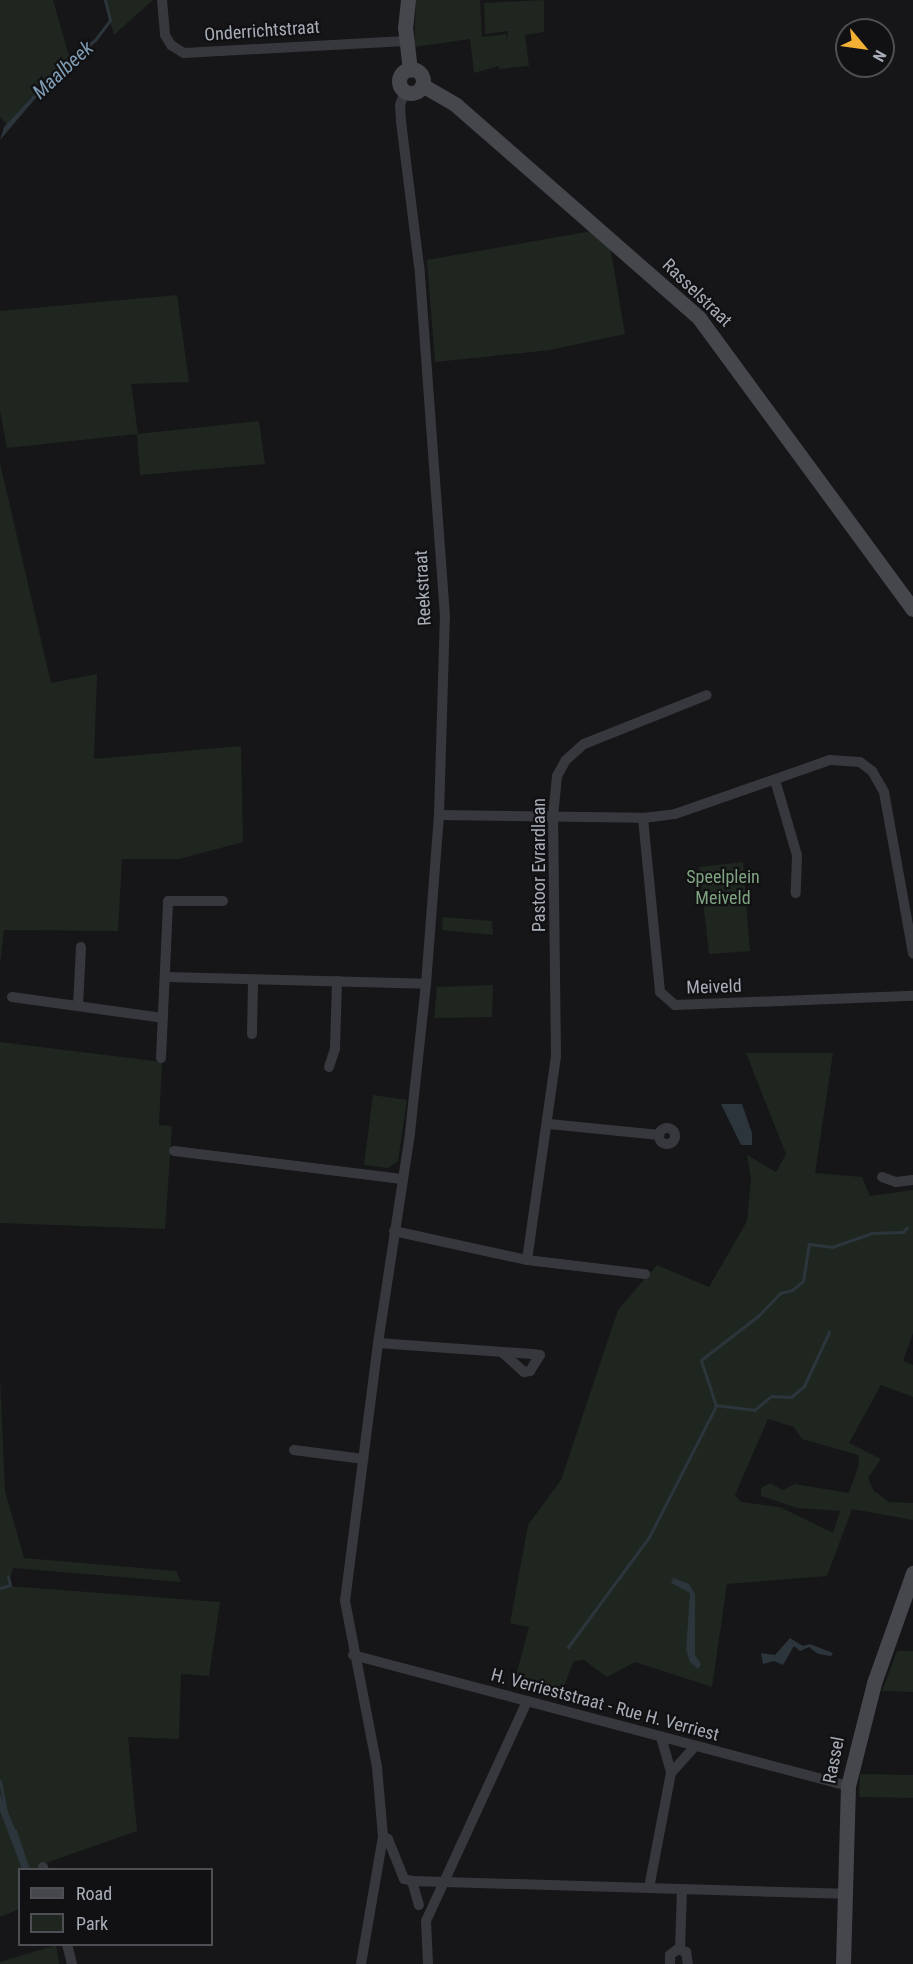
<!DOCTYPE html>
<html>
<head>
<meta charset="utf-8">
<style>
	body { margin:0 }
	#map { position:relative; width:913px; height:1964px; overflow:hidden; background:#161618; font-family:"Roboto Condensed",sans-serif }
	div>[style] { position:absolute }
	.green>* { inset:0; background:#1e261f }
	.water>* { inset:0; background:#2c353c }
	.stream>* { height:3px; margin:-1.5px; padding:0 1.5px; transform-origin:1.5px; border-radius:1.5px; background:#2c353c }
	.street>* { height:10px; margin:-5px; padding:0 5px; transform-origin:5px; border-radius:5px; background:#37383d }
	.street>.ring { margin:-5px; padding:0; box-sizing:content-box; background:none; border:10px solid #37383d; border-radius:50% }
	.secondary>* { height:15px; margin:-7.5px; padding:0 7.5px; transform-origin:7.5px; border-radius:7.5px; background:#45474d }
	.secondary>.ring { margin:-7.5px; padding:0; box-sizing:content-box; background:none; border:15px solid #45474d; border-radius:50% }
	span { translate:-50% -50%; white-space:nowrap; text-align:center; line-height:1.15; -webkit-text-stroke:4.5px #111113; paint-order:stroke }
	.street-label { font-size:18px; color:#a8adb8 }
	.park-label { font-size:18px; color:#7fa381 }
	.water-label { font-size:20px; color:#7f9bb3; font-style:italic }
	.legend { position:absolute; left:18px; top:1868px; width:195px; height:78px; box-sizing:border-box; background:#111113; border:2px solid #4d4f55; margin:0; padding:8px 10px; list-style:none; font-size:18px; color:#a8adb8 }
	.legend li { display:flex; align-items:center; gap:12px; height:30px }
	.legend b { width:30px; border:2px solid #4d4f55 }
	.north { position:absolute; left:835px; top:18px; width:60px; height:60px; box-sizing:border-box; background:#111113; border:2px solid #4d4f55; border-radius:50%; rotate:119deg; font-size:16px; font-weight:700; line-height:24px; text-align:center; color:#a8adb8 }
	.north::after { content:''; display:block; margin:auto; width:21px; height:27px; background:#f2b134; clip-path:polygon(50% 0,100% 100%,50% 72%,0 100%) }
</style>
</head>
<body>
<div id="map">
	<div class="green">
		<div style="clip-path:polygon(0 0,53px 0,69px 56px,7px 124px,0 117px)"></div>
		<div style="clip-path:polygon(104px 0,153px 0,114px 35px)"></div>
		<div style="clip-path:polygon(416px 0,480px 0,482px 37px,506px 34px,507px 40px,508px 31px,485px 34px,484px 3px,544px 0,544px 32px,525px 35px,529px 66px,499px 69px,499px 66px,474px 73px,470px 39px,414px 47px)"></div>
		<div style="clip-path:polygon(592px 231px,610px 246px,625px 334px,550px 350px,435px 362px,427px 260px)"></div>
		<div style="clip-path:polygon(177px 295px,189px 382px,131px 384px,138px 434px,259px 421px,265px 464px,140px 475px,137px 434px,7px 448px,0 411px,0 311px)"></div>
		<div style="clip-path:polygon(0 463px,51px 683px,97px 674px,94px 759px,241px 746px,243px 842px,179px 859px,122px 859px,118px 931px,4px 930px,0 965px)"></div>
		<div style="clip-path:polygon(743px 862px,750px 951px,709px 954px,699px 867px)"></div>
		<div style="clip-path:polygon(443px 917px,492px 921px,493px 935px,442px 930px)"></div>
		<div style="clip-path:polygon(493px 985px,492px 1017px,434px 1018px,437px 987px)"></div>
		<div style="clip-path:polygon(0 1042px,162px 1062px,159px 1125px,172px 1126px,165px 1229px,0 1223px)"></div>
		<div style="clip-path:polygon(evenodd,746px 1053px,833px 1053px,815px 1173px,862px 1177px,870px 1196px,913px 1190px,913px 1333px,903px 1361px,913px 1365px,913px 1397px,881px 1385px,849px 1443px,881px 1459px,868px 1478px,874px 1491px,889px 1502px,913px 1503px,913px 1520px,852px 1509px,827px 1576px,727px 1584px,712px 1687px,635px 1662px,607px 1677px,584px 1660px,574px 1661px,561px 1693px,534px 1685px,526px 1685px,525px 1690px,513px 1687px,529px 1627px,510px 1623px,528px 1525px,561px 1480px,618px 1310px,657px 1265px,709px 1287px,747px 1221px,751px 1179px,747px 1155px,776px 1172px,786px 1154px,746px 1053px,768px 1419px,794px 1427px,802px 1439px,858px 1455px,859px 1464px,849px 1493px,795px 1484px,783px 1490px,770px 1483px,761px 1488px,761px 1496px,797px 1508px,840px 1511px,833px 1533px,780px 1507px,741px 1502px,735px 1495px,768px 1419px)"></div>
		<div style="clip-path:polygon(373px 1095px,407px 1100px,398px 1161px,388px 1168px,364px 1165px)"></div>
		<div style="clip-path:polygon(0 1375px,5px 1491px,24px 1558px,176px 1571px,181px 1582px,13px 1568px,8px 1586px,220px 1602px,209px 1676px,181px 1674px,179px 1739px,128px 1737px,137px 1831px,40px 1865px,40px 1869px,20px 1870px,19px 1909px,0 1917px)"></div>
		<div style="clip-path:polygon(897px 1651px,913px 1651px,913px 1692px,882px 1691px)"></div>
		<div style="clip-path:polygon(860px 1774px,913px 1775px,913px 1798px,859px 1797px)"></div>
		<div style="clip-path:polygon(56px 1945px,59px 1964px,0 1964px,0 1962px)"></div>
	</div>
	<div class="water">
		<div style="clip-path:polygon(69px 57px,73px 62px,51px 80px,0 140px,4px 127px)"></div>
		<div style="clip-path:polygon(721px 1104px,742px 1104px,752px 1133px,752px 1145px,741px 1145px)"></div>
		<div style="clip-path:polygon(673px 1578px,689px 1584px,695px 1594px,695px 1655px,701px 1664px,698px 1669px,690px 1662px,686px 1650px,690px 1593px,671px 1583px)"></div>
		<div style="clip-path:polygon(790px 1638px,803px 1646px,810px 1644px,833px 1653px,831px 1656px,818px 1654px,809px 1647px,800px 1651px,794px 1646px,783px 1665px,774px 1661px,763px 1664px,761px 1653px,775px 1655px)"></div>
		<div style="clip-path:polygon(0 1794px,19px 1838px,30px 1869px,22px 1869px,0 1811px)"></div>
	</div>
	<div class="stream">
		<div style="left:69px;top:61px;width:33px;rotate:-39deg"></div>
		<div style="left:95px;top:40px;width:25px;rotate:-53deg"></div>
		<div style="left:110px;top:20px;width:21px;rotate:-104deg"></div>
		<div style="left:715px;top:1405px;width:39px;rotate:7deg"></div>
		<div style="left:754px;top:1410px;width:22px;rotate:-39deg"></div>
		<div style="left:771px;top:1396px;width:20px;rotate:3deg"></div>
		<div style="left:791px;top:1397px;width:17px;rotate:-40deg"></div>
		<div style="left:804px;top:1386px;width:60px;rotate:-65.2deg"></div>
		<div style="left:0;top:1588px;width:10px;rotate:-17deg"></div>
		<div style="left:10px;top:1585px;width:9px;rotate:-103deg"></div>
		<div style="left:568px;top:1647px;width:137px;rotate:-53.6deg"></div>
		<div style="left:649px;top:1537px;width:147px;rotate:-62.9deg"></div>
		<div style="left:716px;top:1406px;width:48px;rotate:-108.1deg"></div>
		<div style="left:701px;top:1360px;width:72px;rotate:-37.7deg"></div>
		<div style="left:758px;top:1316px;width:32px;rotate:-46deg"></div>
		<div style="left:780px;top:1293px;width:12px;rotate:-14deg"></div>
		<div style="left:792px;top:1290px;width:14px;rotate:-39deg"></div>
		<div style="left:803px;top:1281px;width:37px;rotate:-81deg"></div>
		<div style="left:809px;top:1244px;width:23px;rotate:7deg"></div>
		<div style="left:832px;top:1247px;width:42px;rotate:-19.3deg"></div>
		<div style="left:872px;top:1233px;width:31px;rotate:-2deg"></div>
		<div style="left:903px;top:1232px;width:6px;rotate:-51deg"></div>
		<div style="left:0;top:1781px;width:37px;rotate:79deg"></div>
		<div style="left:15px;top:1830px;width:22px;rotate:72deg"></div>
	</div>
	<div class="street">
		<div style="left:162px;top:0;width:35px;rotate:85deg"></div>
		<div style="left:165px;top:35px;width:12px;rotate:59deg"></div>
		<div style="left:171px;top:45px;width:15px;rotate:32deg"></div>
		<div style="left:184px;top:53px;width:222px;rotate:-3.1deg"></div>
		<div style="left:775px;top:780px;width:78px;rotate:73.7deg"></div>
		<div style="left:797px;top:855px;width:38px;rotate:92deg"></div>
		<div style="left:439px;top:815px;width:204px;rotate:0.8deg"></div>
		<div style="left:643px;top:818px;width:32px;rotate:-7deg"></div>
		<div style="left:675px;top:814px;width:164px;rotate:-19.2deg"></div>
		<div style="left:830px;top:760px;width:30px;rotate:4deg"></div>
		<div style="left:860px;top:762px;width:15px;rotate:37deg"></div>
		<div style="left:872px;top:771px;width:24px;rotate:60deg"></div>
		<div style="left:884px;top:792px;width:164px;rotate:79.8deg"></div>
		<div style="left:643px;top:818px;width:175px;rotate:84.4deg"></div>
		<div style="left:660px;top:992px;width:20px;rotate:41deg"></div>
		<div style="left:675px;top:1005px;width:238px;rotate:-2.2deg"></div>
		<div style="left:166px;top:977px;width:260px;rotate:1.5deg"></div>
		<div style="left:12px;top:997px;width:152px;rotate:7.9deg"></div>
		<div style="left:78px;top:1006px;width:59px;rotate:-87.1deg"></div>
		<div style="left:252px;top:1034px;width:54px;rotate:-88.9deg"></div>
		<div style="left:161px;top:1058px;width:157px;rotate:-87.4deg"></div>
		<div style="left:168px;top:901px;width:55px"></div>
		<div style="left:329px;top:1067px;width:19px;rotate:-72deg"></div>
		<div style="left:335px;top:1049px;width:68px;rotate:-88.3deg"></div>
		<div style="left:549px;top:1124px;width:111px;rotate:5.7deg"></div>
		<div class="ring" style="left:659px;top:1128px;width:6px;height:6px"></div>
		<div style="left:174px;top:1151px;width:230px;rotate:7deg"></div>
		<div style="left:882px;top:1177px;width:15px;rotate:20deg"></div>
		<div style="left:896px;top:1182px;width:17px;rotate:-7deg"></div>
		<div style="left:394px;top:1231px;width:136px;rotate:12.3deg"></div>
		<div style="left:527px;top:1260px;width:119px;rotate:6.8deg"></div>
		<div style="left:527px;top:1260px;width:206px;rotate:-81.9deg"></div>
		<div style="left:556px;top:1056px;width:239px;rotate:-90.7deg"></div>
		<div style="left:553px;top:817px;width:41px;rotate:-84.4deg"></div>
		<div style="left:557px;top:776px;width:18px;rotate:-61deg"></div>
		<div style="left:566px;top:760px;width:24px;rotate:-42deg"></div>
		<div style="left:584px;top:744px;width:132px;rotate:-21.7deg"></div>
		<div style="left:378px;top:1343px;width:155px;rotate:4.1deg"></div>
		<div style="left:533px;top:1354px;width:7px;rotate:8deg"></div>
		<div style="left:540px;top:1355px;width:19px;rotate:122deg"></div>
		<div style="left:530px;top:1371px;width:6px;rotate:171deg"></div>
		<div style="left:524px;top:1372px;width:30px;rotate:-138deg"></div>
		<div style="left:294px;top:1450px;width:70px;rotate:7.4deg"></div>
		<div style="left:353px;top:1655px;width:512px;rotate:14.82deg"></div>
		<div style="left:661px;top:1737px;width:37px;rotate:74deg"></div>
		<div style="left:383px;top:1836px;width:6px;rotate:31deg"></div>
		<div style="left:388px;top:1839px;width:43px;rotate:68.2deg"></div>
		<div style="left:404px;top:1879px;width:8px;rotate:14deg"></div>
		<div style="left:412px;top:1881px;width:432px;rotate:1.7deg"></div>
		<div style="left:43px;top:1867px;width:3px;rotate:72deg"></div>
		<div style="left:412px;top:1881px;width:25px;rotate:74deg"></div>
		<div style="left:649px;top:1888px;width:117px;rotate:-79.2deg"></div>
		<div style="left:671px;top:1773px;width:36px;rotate:-48deg"></div>
		<div style="left:67px;top:1944px;width:21px;rotate:76deg"></div>
		<div style="left:680px;top:1949px;width:60px;rotate:-88.1deg"></div>
		<div style="left:361px;top:1964px;width:130px;rotate:-80.2deg"></div>
		<div style="left:383px;top:1836px;width:69px;rotate:-95deg"></div>
		<div style="left:377px;top:1767px;width:169px;rotate:-100.9deg"></div>
		<div style="left:345px;top:1601px;width:260px;rotate:-82.7deg"></div>
		<div style="left:378px;top:1343px;width:212px;rotate:-81.3deg"></div>
		<div style="left:410px;top:1133px;width:150px;rotate:-83.9deg"></div>
		<div style="left:426px;top:984px;width:169px;rotate:-85.6deg"></div>
		<div style="left:439px;top:815px;width:199px;rotate:-88.3deg"></div>
		<div style="left:445px;top:616px;width:351px;rotate:-94.2deg"></div>
		<div style="left:419px;top:266px;width:145px;rotate:-97.1deg"></div>
		<div style="left:401px;top:122px;width:17px;rotate:-93deg"></div>
		<div style="left:400px;top:105px;width:15px;rotate:-70deg"></div>
		<div style="left:428px;top:1964px;width:43px;rotate:-92.7deg"></div>
		<div style="left:426px;top:1921px;width:242px;rotate:-65.3deg"></div>
		<div style="left:670px;top:1964px;width:9px;rotate:-90deg"></div>
		<div style="left:670px;top:1955px;width:10px;rotate:-37deg"></div>
		<div style="left:678px;top:1949px;width:9px;rotate:21deg"></div>
		<div style="left:686px;top:1952px;width:12px;rotate:81deg"></div>
	</div>
	<div class="secondary">
		<div style="left:408px;top:0;width:27px;rotate:96deg"></div>
		<div style="left:405px;top:27px;width:43px;rotate:83.4deg"></div>
		<div class="ring" style="left:399px;top:69px;width:9px;height:9px"></div>
		<div style="left:422px;top:85px;width:39px;rotate:30deg"></div>
		<div style="left:456px;top:105px;width:323px;rotate:41.2deg"></div>
		<div style="left:699px;top:318px;width:361px;rotate:53.7deg"></div>
		<div style="left:843px;top:1964px;width:178px;rotate:-88.4deg"></div>
		<div style="left:848px;top:1786px;width:106px;rotate:-75.8deg"></div>
		<div style="left:874px;top:1683px;width:117px;rotate:-70.5deg"></div>
	</div>
	<div class="street-label">
		<span style="left:262px;top:31px;rotate:-4deg">Onderrichtstraat</span>
		<span style="left:697px;top:293px;rotate:44deg">Rasselstraat</span>
		<span style="left:423px;top:588px;rotate:-93deg">Reekstraat</span>
		<span style="left:539px;top:865px;rotate:-90deg">Pastoor Evrardlaan</span>
		<span style="left:714px;top:987px;rotate:-2deg">Meiveld</span>
		<span style="left:605px;top:1705px;rotate:15deg">H. Verrieststraat - Rue H. Verriest</span>
		<span style="left:834px;top:1760px;rotate:-79deg">Rassel</span>
	</div>
	<div class="park-label">
		<span style="left:723px;top:888px">Speelplein<br>Meiveld</span>
	</div>
	<div class="water-label">
		<span style="left:63px;top:70px;rotate:-43deg">Maalbeek</span>
	</div>
	<ul class="legend">
	<li><b style="height:8px;background:#45474d"></b>Road</li>
	<li><b style="height:16px;background:#1e261f"></b>Park</li>
	</ul>
	<div class="north">N</div>
</div>
</body>
</html>
